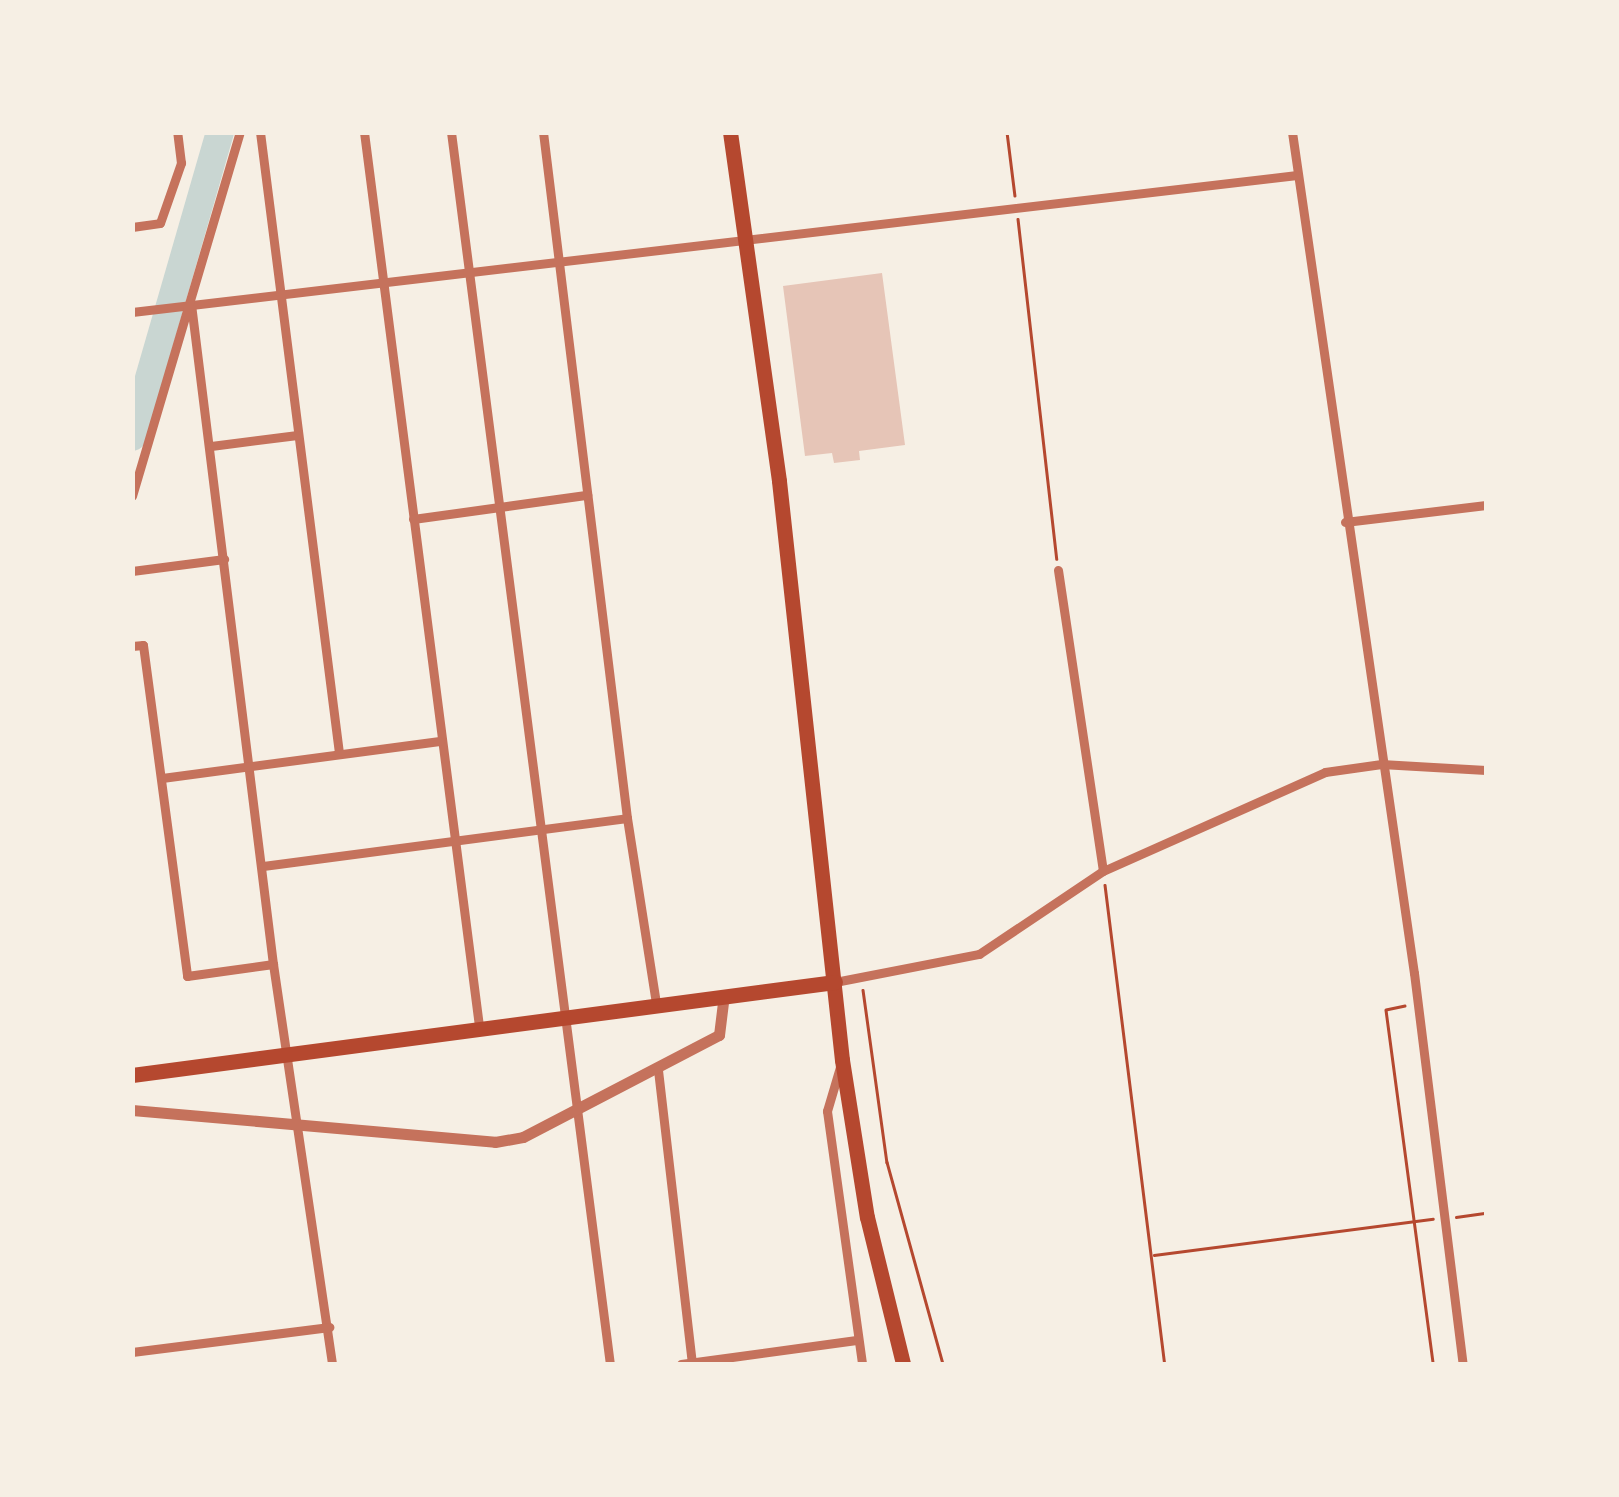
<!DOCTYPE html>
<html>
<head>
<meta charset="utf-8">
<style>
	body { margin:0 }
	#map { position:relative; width:1619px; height:1497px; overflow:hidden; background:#f6efe4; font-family:"Roboto Serif",serif }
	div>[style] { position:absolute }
	.river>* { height:28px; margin:-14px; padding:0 14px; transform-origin:14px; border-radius:14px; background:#c9d6d2 }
	.building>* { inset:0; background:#e6c5b7 }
	.path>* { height:2.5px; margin:-1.25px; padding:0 1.25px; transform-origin:1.25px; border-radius:1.25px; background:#b5482f }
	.minor>* { height:9px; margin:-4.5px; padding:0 4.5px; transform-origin:4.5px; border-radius:4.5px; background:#c5725c }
	.tertiary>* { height:11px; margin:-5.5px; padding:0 5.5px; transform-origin:5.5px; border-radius:5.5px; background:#c5725c }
	.trunk>* { height:15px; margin:-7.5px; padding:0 7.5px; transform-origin:7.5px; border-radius:7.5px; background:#b5482f }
	span { translate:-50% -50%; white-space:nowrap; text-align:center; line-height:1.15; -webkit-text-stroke:8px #f6efe4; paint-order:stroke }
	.frame { position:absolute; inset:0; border:135px solid #f6efe4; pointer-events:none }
</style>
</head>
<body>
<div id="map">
	<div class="river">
		<div style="left:132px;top:437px;width:317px;rotate:-73.9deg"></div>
	</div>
	<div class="building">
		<div style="clip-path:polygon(882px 273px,905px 445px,859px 451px,860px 460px,834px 463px,832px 453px,805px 456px,783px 286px)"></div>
	</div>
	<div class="path">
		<div style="left:1007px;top:132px;width:64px;rotate:82.9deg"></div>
		<div style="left:1018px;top:219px;width:342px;rotate:83.5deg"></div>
		<div style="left:1105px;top:885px;width:483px;rotate:82.9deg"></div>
		<div style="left:863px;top:990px;width:174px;rotate:82.1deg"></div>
		<div style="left:887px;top:1162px;width:210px;rotate:74.5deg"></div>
		<div style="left:1405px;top:1006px;width:19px;rotate:168deg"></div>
		<div style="left:1386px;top:1010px;width:357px;rotate:82.4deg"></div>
		<div style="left:1456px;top:1217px;width:30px;rotate:-8deg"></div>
		<div style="left:1154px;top:1255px;width:281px;rotate:-7.4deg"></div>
	</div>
	<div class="minor">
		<div style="left:260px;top:132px;width:626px;rotate:82.75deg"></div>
		<div style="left:364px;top:132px;width:901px;rotate:82.67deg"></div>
		<div style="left:451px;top:132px;width:1242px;rotate:82.65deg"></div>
		<div style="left:543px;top:132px;width:691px;rotate:83.02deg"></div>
		<div style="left:627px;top:818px;width:187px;rotate:81.1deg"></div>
		<div style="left:1292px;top:132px;width:850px;rotate:81.75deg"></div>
		<div style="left:1414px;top:973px;width:394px;rotate:82.9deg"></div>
		<div style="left:132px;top:227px;width:28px;rotate:-8deg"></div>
		<div style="left:160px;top:223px;width:64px;rotate:-70.7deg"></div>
		<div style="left:181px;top:163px;width:31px;rotate:-97deg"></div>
		<div style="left:191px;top:304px;width:665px;rotate:82.92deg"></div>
		<div style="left:273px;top:964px;width:404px;rotate:81.6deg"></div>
		<div style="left:132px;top:312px;width:1173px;rotate:-6.71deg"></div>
		<div style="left:211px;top:446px;width:87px;rotate:-7.3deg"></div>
		<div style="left:132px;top:496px;width:380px;rotate:-73.5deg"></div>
		<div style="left:413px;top:519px;width:176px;rotate:-7.9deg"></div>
		<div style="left:1345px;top:522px;width:142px;rotate:-6.9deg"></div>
		<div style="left:1058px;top:570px;width:304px;rotate:81.5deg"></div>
		<div style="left:132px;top:571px;width:93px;rotate:-7.4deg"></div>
		<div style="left:132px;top:646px;width:11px;rotate:-5deg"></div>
		<div style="left:143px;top:645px;width:334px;rotate:82.4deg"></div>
		<div style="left:187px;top:976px;width:87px;rotate:-7.9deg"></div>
		<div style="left:162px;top:778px;width:280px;rotate:-7.6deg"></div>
		<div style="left:263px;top:866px;width:367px;rotate:-7.5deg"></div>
		<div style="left:835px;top:982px;width:147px;rotate:-11deg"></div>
		<div style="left:979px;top:954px;width:149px;rotate:-33.8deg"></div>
		<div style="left:1103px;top:871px;width:243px;rotate:-24deg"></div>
		<div style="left:1325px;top:772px;width:57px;rotate:-8.1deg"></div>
		<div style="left:1381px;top:764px;width:105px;rotate:3.3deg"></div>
		<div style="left:840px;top:1067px;width:46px;rotate:106.5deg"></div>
		<div style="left:827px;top:1111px;width:255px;rotate:82.1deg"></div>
		<div style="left:658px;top:1070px;width:295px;rotate:83.4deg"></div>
		<div style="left:132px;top:1352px;width:199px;rotate:-7.2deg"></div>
		<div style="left:681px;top:1364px;width:177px;rotate:-7.8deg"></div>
	</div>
	<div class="tertiary">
		<div style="left:132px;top:1110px;width:364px;rotate:5deg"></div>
		<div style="left:495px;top:1142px;width:28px;rotate:-10deg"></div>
		<div style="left:523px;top:1137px;width:221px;rotate:-27.5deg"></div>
		<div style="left:719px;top:1035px;width:39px;rotate:-83deg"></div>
	</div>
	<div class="trunk">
		<div style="left:730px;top:132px;width:352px;rotate:82deg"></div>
		<div style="left:779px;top:481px;width:582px;rotate:83.79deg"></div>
		<div style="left:842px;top:1060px;width:159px;rotate:81deg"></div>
		<div style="left:867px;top:1217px;width:151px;rotate:76.2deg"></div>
		<div style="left:132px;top:1075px;width:709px;rotate:-7.54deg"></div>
	</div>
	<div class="frame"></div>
</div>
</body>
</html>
